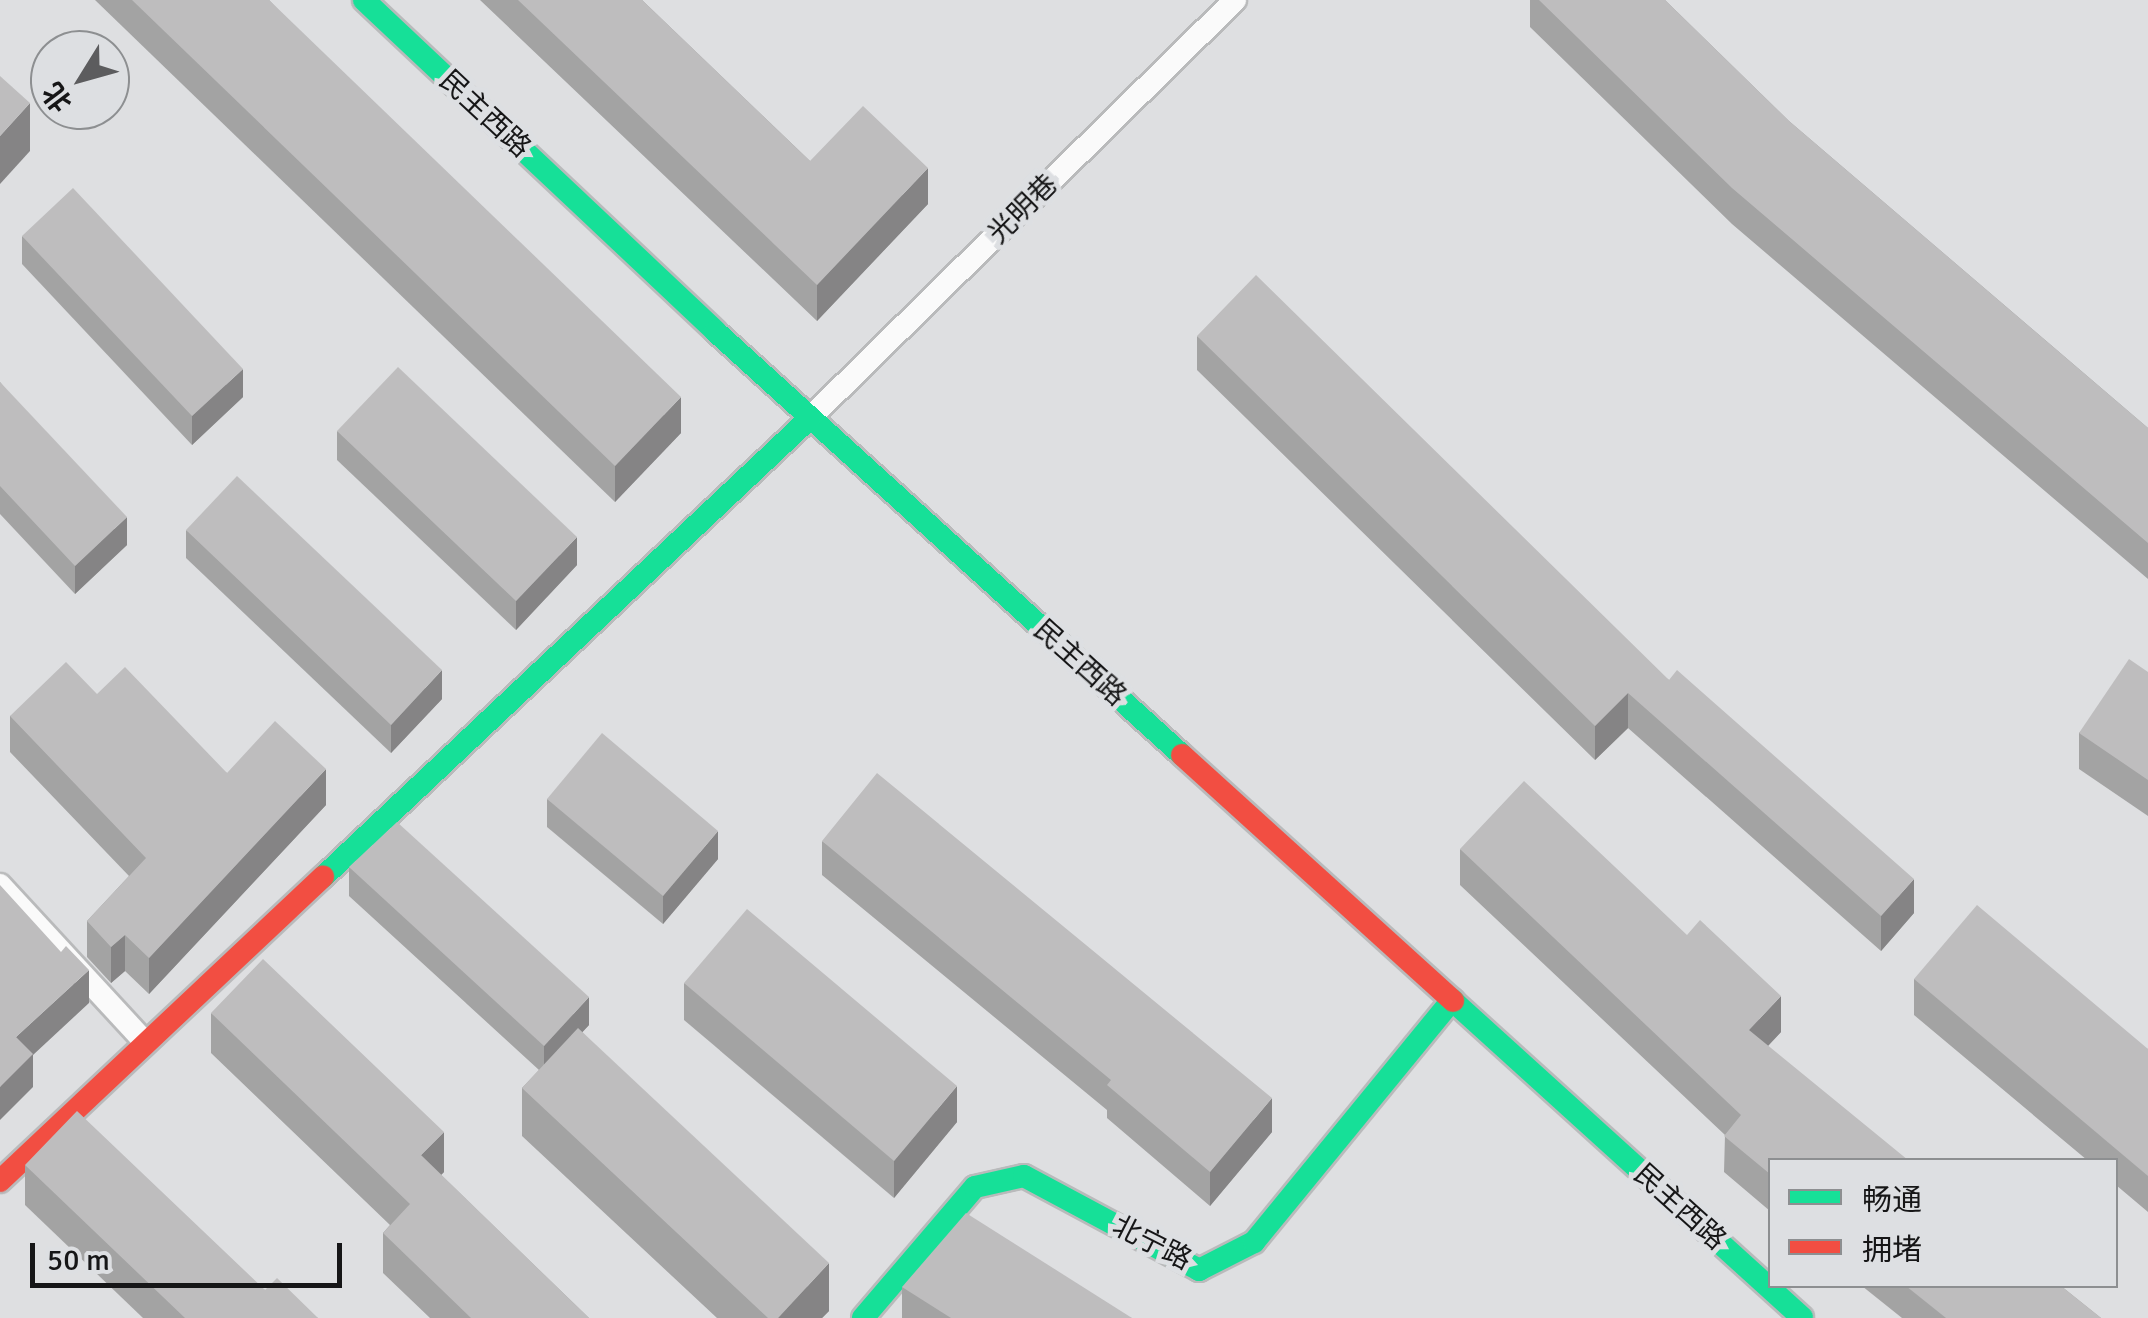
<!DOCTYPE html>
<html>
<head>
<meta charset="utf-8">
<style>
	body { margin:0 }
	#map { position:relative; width:2148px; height:1318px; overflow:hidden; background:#dedfe1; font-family:Signika,"Noto Sans SC",sans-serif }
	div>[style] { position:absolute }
	.roads { filter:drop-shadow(2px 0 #b9babb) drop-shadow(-2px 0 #b9babb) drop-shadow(0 2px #b9babb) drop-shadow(0 -2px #b9babb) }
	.lane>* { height:22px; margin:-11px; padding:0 11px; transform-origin:11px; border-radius:11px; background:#fafafa }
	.fast>* { height:22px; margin:-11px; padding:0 11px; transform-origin:11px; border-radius:11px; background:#16e098 }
	.jam>* { height:22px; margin:-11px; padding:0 11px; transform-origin:11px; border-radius:11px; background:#f24e42 }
	.wall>* { inset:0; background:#a3a3a3 }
	.shaded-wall>* { inset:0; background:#858485 }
	.building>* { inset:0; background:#bebdbe }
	span { translate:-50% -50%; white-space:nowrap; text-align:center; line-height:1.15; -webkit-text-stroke:10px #dddfe2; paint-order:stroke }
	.street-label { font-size:28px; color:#161617 }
	.legend { position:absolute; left:1768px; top:1158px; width:350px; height:130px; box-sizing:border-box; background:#dddfe2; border:2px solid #8d8f91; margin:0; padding:12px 18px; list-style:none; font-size:30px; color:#161617 }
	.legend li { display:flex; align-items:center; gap:20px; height:50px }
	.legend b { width:50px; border:2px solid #8d8f91 }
	.north { position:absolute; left:30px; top:30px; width:100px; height:100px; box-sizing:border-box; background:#dddfe2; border:2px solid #8d8f91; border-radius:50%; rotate:233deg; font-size:28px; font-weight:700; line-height:40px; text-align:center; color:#161617 }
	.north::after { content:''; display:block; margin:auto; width:35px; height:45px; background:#5c5c5e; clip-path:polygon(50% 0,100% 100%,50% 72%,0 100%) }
	.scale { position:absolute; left:30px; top:1243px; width:312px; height:45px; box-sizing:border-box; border:5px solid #161617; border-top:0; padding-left:12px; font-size:30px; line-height:35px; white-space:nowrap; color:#161617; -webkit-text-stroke:8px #dddfe2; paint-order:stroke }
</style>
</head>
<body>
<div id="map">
	<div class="roads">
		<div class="lane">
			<div style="left:810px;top:418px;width:596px;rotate:-44.52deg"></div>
			<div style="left:0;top:885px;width:215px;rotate:47.3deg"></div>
		</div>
		<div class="fast">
			<div style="left:364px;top:0;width:482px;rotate:43.3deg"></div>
			<div style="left:715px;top:331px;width:631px;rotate:42.24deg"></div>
			<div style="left:323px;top:877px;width:669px;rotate:-43.3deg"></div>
			<div style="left:1453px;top:1001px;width:471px;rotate:42.2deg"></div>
			<div style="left:863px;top:1318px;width:172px;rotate:-49.5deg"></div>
			<div style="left:975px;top:1187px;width:50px;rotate:-12.7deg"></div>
			<div style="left:1024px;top:1176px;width:199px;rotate:28.2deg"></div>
			<div style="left:1199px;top:1270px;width:62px;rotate:-27deg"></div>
			<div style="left:1254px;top:1242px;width:313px;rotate:-50.7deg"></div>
		</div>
		<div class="jam">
			<div style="left:1182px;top:755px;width:366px;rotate:42.2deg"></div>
			<div style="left:0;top:1181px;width:444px;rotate:-43.3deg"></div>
		</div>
	</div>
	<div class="wall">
		<div style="clip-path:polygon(95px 0,269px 0,681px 433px,615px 502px)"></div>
		<div style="clip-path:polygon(480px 0,642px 0,810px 161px,928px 204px,817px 321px)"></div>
		<div style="clip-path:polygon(1530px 0,1665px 0,1789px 121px,2148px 428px,2148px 579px,1732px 224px,1530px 27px)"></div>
		<div style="clip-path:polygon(22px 236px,243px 397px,192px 445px,22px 264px)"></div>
		<div style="clip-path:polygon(1197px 336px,1669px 680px,1914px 913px,1881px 951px,1628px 728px,1595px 760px,1197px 370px)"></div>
		<div style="clip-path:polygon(0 382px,127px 545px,75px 594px,0 514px)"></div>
		<div style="clip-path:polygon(337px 431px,577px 565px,516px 630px,337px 460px)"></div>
		<div style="clip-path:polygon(186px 530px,442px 699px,391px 753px,186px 558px)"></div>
		<div style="clip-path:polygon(2148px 672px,2148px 816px,2079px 769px,2079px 733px)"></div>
		<div style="clip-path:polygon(97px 694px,227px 773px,326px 805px,149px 994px,125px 971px,111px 983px,87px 957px,87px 921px,129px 876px,10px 752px,10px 716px)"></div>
		<div style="clip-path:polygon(547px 799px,718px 859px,663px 924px,547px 827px)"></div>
		<div style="clip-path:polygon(822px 841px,1272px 1132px,1210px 1206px,1107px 1118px,1107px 1110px,822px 875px)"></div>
		<div style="clip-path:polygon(1460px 849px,1781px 1032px,1768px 1046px,1770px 1211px,1724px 1172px,1725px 1135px,1460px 885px)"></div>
		<div style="clip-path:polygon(349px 867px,589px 1025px,582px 1032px,829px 1311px,822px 1318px,717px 1318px,522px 1136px,522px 1088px,539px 1070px,349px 896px)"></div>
		<div style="clip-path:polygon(1914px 979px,2148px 1049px,2148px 1212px,2116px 1185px,2116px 1160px,2087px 1160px,1914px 1015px)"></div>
		<div style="clip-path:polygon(684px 983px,957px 1122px,894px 1198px,684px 1020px)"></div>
		<div style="clip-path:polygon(211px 1013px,444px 1172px,441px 1175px,589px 1318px,430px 1318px,383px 1273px,383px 1233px,390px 1225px,211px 1053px)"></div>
		<div style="clip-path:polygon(25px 1165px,265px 1290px,318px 1318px,143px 1318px,25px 1205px)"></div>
		<div style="clip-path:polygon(1862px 1286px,2061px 1286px,2101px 1318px,1902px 1318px)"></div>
		<div style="clip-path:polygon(902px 1287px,1132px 1318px,902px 1318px)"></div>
	</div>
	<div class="shaded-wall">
		<div style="clip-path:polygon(30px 103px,30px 151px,0 184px,0 136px)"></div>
		<div style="clip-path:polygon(928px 168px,928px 204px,817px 321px,817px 285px)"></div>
		<div style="clip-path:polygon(243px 369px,243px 397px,192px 445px,192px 416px)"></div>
		<div style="clip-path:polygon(681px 397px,681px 433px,615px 502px,615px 466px)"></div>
		<div style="clip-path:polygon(127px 517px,127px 545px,75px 594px,75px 566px)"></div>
		<div style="clip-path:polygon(577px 537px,577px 565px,516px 630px,516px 601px)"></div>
		<div style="clip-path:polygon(442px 670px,442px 699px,391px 753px,391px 725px)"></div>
		<div style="clip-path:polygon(1628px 693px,1628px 728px,1595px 760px,1595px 726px)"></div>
		<div style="clip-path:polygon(326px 769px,326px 805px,149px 994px,149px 958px)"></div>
		<div style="clip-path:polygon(718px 831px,718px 859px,663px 924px,663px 896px)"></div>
		<div style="clip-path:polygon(1914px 879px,1914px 913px,1881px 951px,1881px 916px)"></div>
		<div style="clip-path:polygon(125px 935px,125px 971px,111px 983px,111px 947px)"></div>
		<div style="clip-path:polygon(89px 970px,89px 1003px,33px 1055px,33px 1087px,0 1120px,0 1087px,16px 1037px)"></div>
		<div style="clip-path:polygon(1781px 996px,1781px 1032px,1749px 1066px,1749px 1030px)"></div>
		<div style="clip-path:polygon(589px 997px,589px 1025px,544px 1074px,544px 1046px)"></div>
		<div style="clip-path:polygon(957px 1086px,957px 1122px,894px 1198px,894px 1161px)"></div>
		<div style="clip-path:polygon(1272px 1098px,1272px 1132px,1210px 1206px,1210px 1172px)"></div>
		<div style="clip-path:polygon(444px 1132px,444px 1172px,421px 1195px,421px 1155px)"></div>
		<div style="clip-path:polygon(829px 1263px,829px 1311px,822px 1318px,778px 1318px)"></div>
	</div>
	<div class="building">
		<div style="clip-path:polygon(132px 0,269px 0,681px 397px,615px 466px)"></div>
		<div style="clip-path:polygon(518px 0,642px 0,810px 161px,863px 106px,928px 168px,817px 285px)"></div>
		<div style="clip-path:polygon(1539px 0,1665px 0,1789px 121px,2148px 428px,2148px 543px,1732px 188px)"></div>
		<div style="clip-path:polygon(0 76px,30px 103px,0 136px)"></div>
		<div style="clip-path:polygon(73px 188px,243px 369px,192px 416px,22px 236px)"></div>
		<div style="clip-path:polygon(1256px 275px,1669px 680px,1677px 670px,1914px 879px,1881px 916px,1628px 693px,1595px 726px,1197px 336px)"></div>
		<div style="clip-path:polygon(398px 367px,577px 537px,516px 601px,337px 431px)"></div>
		<div style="clip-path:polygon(0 382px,127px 517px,75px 566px,0 486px)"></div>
		<div style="clip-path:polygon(237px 476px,442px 670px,391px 725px,186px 530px)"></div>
		<div style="clip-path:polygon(2129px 659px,2148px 672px,2148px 780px,2079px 733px)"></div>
		<div style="clip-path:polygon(66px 662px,97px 694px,125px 667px,227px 773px,275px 721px,326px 769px,149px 958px,125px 935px,111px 947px,87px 921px,146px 858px,10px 716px)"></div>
		<div style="clip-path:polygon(602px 733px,718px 831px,663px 896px,547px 799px)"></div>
		<div style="clip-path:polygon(877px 773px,1272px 1098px,1210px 1172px,1107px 1085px,1111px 1080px,822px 841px)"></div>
		<div style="clip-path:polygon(1524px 781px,1687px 935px,1700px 920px,1781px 996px,1749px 1030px,1908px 1160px,1770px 1160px,1770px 1174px,1724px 1136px,1741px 1115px,1460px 849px)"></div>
		<div style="clip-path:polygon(397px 822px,589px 997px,544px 1046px,349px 867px)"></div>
		<div style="clip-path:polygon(0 885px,61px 952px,66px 946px,89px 970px,16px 1037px,33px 1054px,0 1087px)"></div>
		<div style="clip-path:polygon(1977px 905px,2148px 1049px,2148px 1176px,1914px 979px)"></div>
		<div style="clip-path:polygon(747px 909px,957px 1086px,894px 1161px,684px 983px)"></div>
		<div style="clip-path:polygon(263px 959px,444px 1132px,421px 1155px,589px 1318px,471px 1318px,383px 1233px,410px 1204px,211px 1013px)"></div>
		<div style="clip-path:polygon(578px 1028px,829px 1263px,778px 1318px,768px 1318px,522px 1088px)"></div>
		<div style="clip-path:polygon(77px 1111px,265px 1290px,277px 1278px,318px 1318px,185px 1318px,25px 1165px)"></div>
		<div style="clip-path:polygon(966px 1213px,1132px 1318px,951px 1318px,902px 1287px)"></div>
		<div style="clip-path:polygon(1906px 1286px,2061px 1286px,2101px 1318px,1946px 1318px)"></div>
	</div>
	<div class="street-label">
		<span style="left:485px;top:114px;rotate:43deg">民主西路</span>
		<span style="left:1023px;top:209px;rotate:-45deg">光明巷</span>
		<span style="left:1080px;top:663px;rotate:42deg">民主西路</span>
		<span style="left:1680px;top:1207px;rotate:42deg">民主西路</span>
		<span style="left:1152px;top:1243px;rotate:27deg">北宁路</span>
	</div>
	<ul class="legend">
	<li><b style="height:12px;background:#16e098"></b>畅通</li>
	<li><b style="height:12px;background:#f24e42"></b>拥堵</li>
	</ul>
	<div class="north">北</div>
	<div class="scale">50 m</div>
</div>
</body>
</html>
